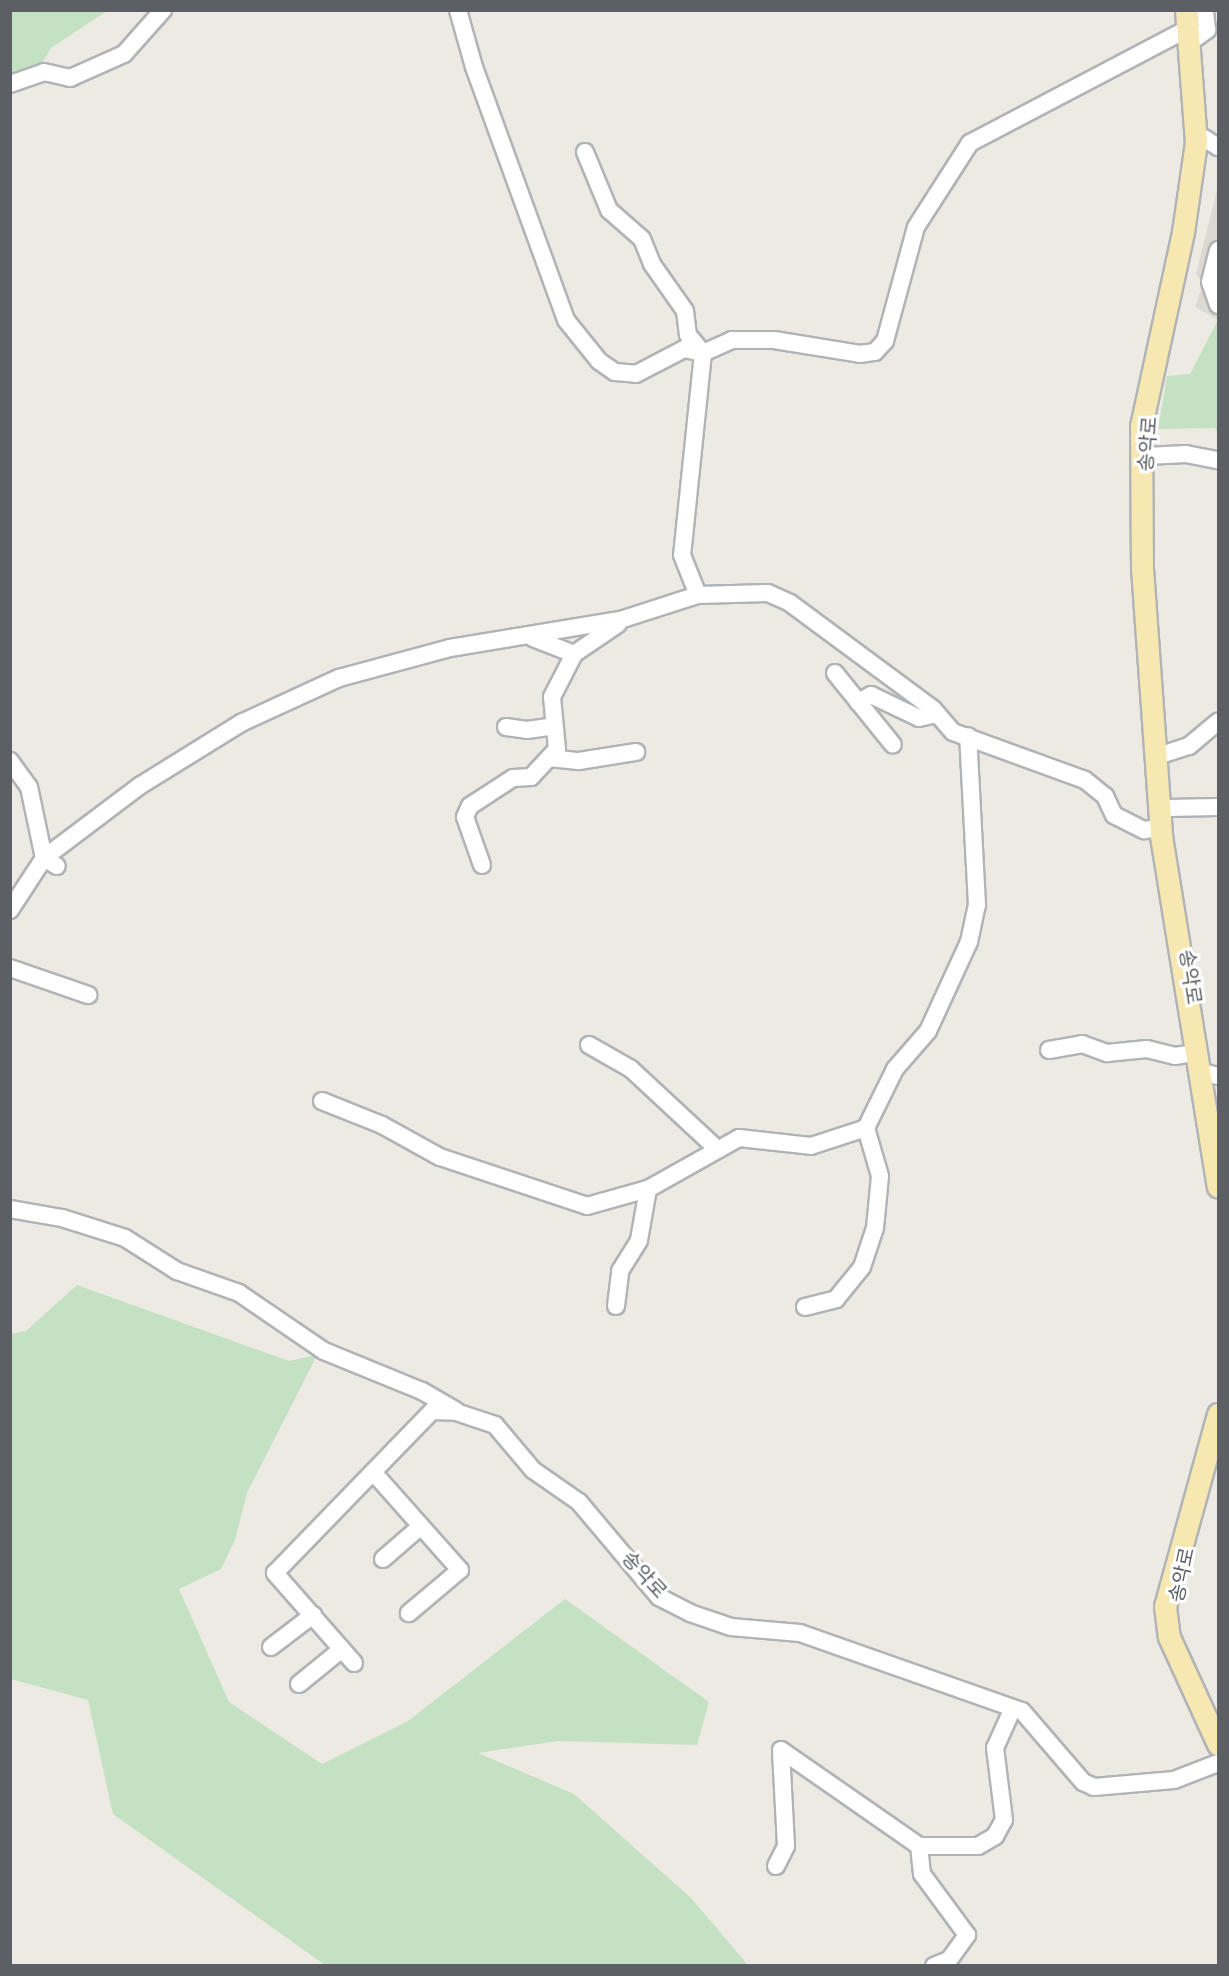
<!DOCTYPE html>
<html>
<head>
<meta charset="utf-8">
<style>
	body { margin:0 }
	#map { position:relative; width:1229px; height:1976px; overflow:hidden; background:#edeae4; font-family:Karla,"Noto Sans KR",sans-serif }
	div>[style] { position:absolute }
	.education>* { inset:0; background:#dcd9d2 }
	.green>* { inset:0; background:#c4e1c3 }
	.roads { filter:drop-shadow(2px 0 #b1b4b7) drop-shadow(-2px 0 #b1b4b7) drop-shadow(0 2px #b1b4b7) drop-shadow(0 -2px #b1b4b7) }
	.minor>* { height:16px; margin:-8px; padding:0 8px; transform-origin:8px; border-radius:8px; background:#fff }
	.major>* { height:21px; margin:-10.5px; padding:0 10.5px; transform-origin:10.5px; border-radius:10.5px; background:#f6e8b0 }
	span { translate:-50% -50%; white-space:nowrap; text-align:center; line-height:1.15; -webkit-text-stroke:6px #fff; paint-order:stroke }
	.street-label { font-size:20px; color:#5c5f63 }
	.frame { position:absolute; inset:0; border:12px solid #5c5f63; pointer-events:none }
</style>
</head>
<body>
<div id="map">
	<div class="education">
		<div style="clip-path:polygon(1218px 186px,1218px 320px,1195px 307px,1203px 284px,1196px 274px)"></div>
	</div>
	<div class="green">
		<div style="clip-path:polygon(11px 11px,107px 11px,51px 48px,41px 65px,11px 76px)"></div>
		<div style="clip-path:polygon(1218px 320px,1218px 433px,1215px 428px,1158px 429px,1167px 376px,1190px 374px)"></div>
		<div style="clip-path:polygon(77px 1285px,289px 1361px,317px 1355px,247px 1493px,235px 1540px,221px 1569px,179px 1589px,229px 1702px,322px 1764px,408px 1721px,565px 1599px,709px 1702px,697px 1745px,558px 1741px,478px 1753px,574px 1794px,691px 1898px,748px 1965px,325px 1965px,113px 1814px,88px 1700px,11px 1679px,10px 1334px,26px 1331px)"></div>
	</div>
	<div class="roads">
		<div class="minor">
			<div style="left:458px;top:10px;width:59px;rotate:74.3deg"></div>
			<div style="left:474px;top:67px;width:269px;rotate:70deg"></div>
			<div style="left:566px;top:320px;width:53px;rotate:51.2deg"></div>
			<div style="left:599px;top:361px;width:19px;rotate:35deg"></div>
			<div style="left:615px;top:372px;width:21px;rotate:5deg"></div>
			<div style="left:636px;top:374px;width:54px;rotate:-27.5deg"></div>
			<div style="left:684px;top:349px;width:19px;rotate:12deg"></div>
			<div style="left:703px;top:353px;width:203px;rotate:95.9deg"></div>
			<div style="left:682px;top:555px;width:43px;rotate:68.2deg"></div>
			<div style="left:1196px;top:38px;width:14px;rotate:-36deg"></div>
			<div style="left:1207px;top:30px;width:20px;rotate:-96deg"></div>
			<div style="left:10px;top:84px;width:36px;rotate:-19deg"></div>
			<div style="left:44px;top:72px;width:27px;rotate:13deg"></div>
			<div style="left:70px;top:78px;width:59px;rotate:-24deg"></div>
			<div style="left:124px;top:54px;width:59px;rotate:-48.4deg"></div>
			<div style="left:1204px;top:138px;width:17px;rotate:33deg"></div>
			<div style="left:585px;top:152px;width:63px;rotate:67.5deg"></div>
			<div style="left:609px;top:210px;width:44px;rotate:41.3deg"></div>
			<div style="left:642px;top:239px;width:27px;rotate:68deg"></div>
			<div style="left:652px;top:264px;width:57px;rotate:54.9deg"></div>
			<div style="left:685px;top:311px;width:24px;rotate:83deg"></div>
			<div style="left:688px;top:335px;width:23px;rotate:50deg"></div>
			<div style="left:703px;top:353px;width:32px;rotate:-24deg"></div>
			<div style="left:732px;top:340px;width:42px"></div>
			<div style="left:774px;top:340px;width:87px;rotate:9.2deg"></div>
			<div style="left:860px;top:354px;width:15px;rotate:-8deg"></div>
			<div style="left:875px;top:352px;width:15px;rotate:-48deg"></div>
			<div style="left:885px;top:341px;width:118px;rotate:-74.8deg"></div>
			<div style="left:916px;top:227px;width:100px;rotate:-57.3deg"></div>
			<div style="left:970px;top:143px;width:245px;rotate:-27.7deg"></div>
			<div style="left:1218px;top:250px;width:33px;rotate:104deg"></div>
			<div style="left:1210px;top:282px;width:24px;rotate:71deg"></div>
			<div style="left:1146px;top:456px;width:40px;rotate:-2.9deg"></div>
			<div style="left:1186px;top:454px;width:33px;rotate:11deg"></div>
			<div style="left:574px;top:654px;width:53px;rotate:-34.3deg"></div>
			<div style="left:835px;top:673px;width:92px;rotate:51.1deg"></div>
			<div style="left:858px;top:702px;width:15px;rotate:-28deg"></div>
			<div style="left:871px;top:695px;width:53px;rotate:25.6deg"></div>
			<div style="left:919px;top:718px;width:19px;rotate:-12deg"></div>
			<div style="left:506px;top:727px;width:21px;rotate:8deg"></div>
			<div style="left:527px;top:730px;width:27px;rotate:-8deg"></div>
			<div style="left:1164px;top:754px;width:26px;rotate:-18deg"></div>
			<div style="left:1189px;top:746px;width:38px;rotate:-40deg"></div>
			<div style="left:549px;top:758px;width:30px;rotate:6deg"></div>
			<div style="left:579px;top:761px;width:58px;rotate:-9deg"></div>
			<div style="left:10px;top:761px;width:32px;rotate:54deg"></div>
			<div style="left:29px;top:787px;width:73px;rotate:78.1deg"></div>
			<div style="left:44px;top:858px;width:15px;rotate:32deg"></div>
			<div style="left:1168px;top:808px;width:50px;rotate:-1.1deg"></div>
			<div style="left:482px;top:865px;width:51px;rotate:-109.5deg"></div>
			<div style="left:465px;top:817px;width:12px;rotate:-66deg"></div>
			<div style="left:470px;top:806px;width:51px;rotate:-33.1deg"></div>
			<div style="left:513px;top:778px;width:18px;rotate:-3deg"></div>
			<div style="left:531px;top:777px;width:38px;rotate:-47deg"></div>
			<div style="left:557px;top:749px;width:52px;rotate:-95.5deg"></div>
			<div style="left:552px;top:697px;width:48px;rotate:-62.9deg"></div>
			<div style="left:574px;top:654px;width:44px;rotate:-158.7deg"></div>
			<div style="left:10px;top:910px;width:62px;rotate:-56.8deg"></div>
			<div style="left:44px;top:858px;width:121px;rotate:-37deg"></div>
			<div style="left:141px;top:785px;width:118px;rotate:-31.8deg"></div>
			<div style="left:241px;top:723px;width:108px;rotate:-24.7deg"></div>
			<div style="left:339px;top:678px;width:115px;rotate:-15.1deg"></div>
			<div style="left:450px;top:648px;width:172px;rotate:-9.4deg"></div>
			<div style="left:620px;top:620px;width:82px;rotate:-17.8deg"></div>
			<div style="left:698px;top:595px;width:70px;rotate:-1.6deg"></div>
			<div style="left:768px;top:593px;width:24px;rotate:24deg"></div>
			<div style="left:790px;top:603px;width:178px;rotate:36.5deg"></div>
			<div style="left:933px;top:709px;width:30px;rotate:49deg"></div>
			<div style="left:953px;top:732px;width:140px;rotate:20deg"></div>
			<div style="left:1085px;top:780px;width:26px;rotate:39deg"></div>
			<div style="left:1105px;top:796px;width:21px;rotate:65deg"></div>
			<div style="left:1114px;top:815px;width:34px;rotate:27deg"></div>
			<div style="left:1144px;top:830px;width:16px;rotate:-7deg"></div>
			<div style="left:10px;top:968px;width:83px;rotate:19.1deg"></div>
			<div style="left:589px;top:1045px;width:48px;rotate:29.7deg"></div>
			<div style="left:631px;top:1069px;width:117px;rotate:42.9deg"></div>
			<div style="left:1049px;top:1050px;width:34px;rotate:-10deg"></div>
			<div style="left:1082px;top:1044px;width:27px;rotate:20deg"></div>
			<div style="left:1107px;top:1053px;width:40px;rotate:-5.7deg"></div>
			<div style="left:1147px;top:1049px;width:29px;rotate:14deg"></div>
			<div style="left:1175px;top:1056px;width:19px;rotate:-9deg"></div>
			<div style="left:1206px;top:1073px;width:12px;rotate:14deg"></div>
			<div style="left:322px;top:1101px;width:65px;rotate:21.8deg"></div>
			<div style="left:382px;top:1125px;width:66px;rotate:28.9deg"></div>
			<div style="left:440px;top:1157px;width:155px;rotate:18.4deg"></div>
			<div style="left:587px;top:1206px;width:63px;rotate:-15.6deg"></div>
			<div style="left:648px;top:1189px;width:104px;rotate:-29.3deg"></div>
			<div style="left:739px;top:1138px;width:72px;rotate:6.3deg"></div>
			<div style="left:811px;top:1146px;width:58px;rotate:-18.1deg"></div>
			<div style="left:10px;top:1209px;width:53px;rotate:9.8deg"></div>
			<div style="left:62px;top:1218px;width:66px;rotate:17.6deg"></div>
			<div style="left:125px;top:1238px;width:62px;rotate:32.4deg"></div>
			<div style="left:177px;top:1271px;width:66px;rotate:19.5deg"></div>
			<div style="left:239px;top:1293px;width:103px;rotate:34.3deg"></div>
			<div style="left:324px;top:1351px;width:106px;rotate:22.2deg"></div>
			<div style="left:422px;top:1391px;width:39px;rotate:30deg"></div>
			<div style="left:616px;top:1306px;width:35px;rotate:-83deg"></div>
			<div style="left:620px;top:1271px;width:36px;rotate:-58deg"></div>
			<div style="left:639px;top:1240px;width:52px;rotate:-80deg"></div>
			<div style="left:805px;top:1307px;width:32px;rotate:-14deg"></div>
			<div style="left:836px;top:1299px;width:41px;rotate:-50.9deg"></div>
			<div style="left:862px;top:1267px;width:41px;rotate:-71.6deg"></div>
			<div style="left:875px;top:1228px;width:52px;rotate:-84.5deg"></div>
			<div style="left:880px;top:1176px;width:50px;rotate:-106.3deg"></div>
			<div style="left:866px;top:1128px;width:66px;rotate:-63.8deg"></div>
			<div style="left:895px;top:1069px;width:50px;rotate:-49deg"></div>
			<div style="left:928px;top:1031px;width:98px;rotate:-65.3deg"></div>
			<div style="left:969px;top:942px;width:38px;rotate:-78deg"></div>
			<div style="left:977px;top:905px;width:169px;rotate:-93deg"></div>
			<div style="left:373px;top:1472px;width:131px;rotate:48.4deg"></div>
			<div style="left:460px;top:1570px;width:67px;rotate:139.9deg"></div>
			<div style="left:383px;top:1559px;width:50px;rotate:-41deg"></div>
			<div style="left:271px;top:1647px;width:53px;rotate:-37.3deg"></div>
			<div style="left:354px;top:1663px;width:120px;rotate:-131.3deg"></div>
			<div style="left:275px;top:1573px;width:226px;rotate:-45.9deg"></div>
			<div style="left:432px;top:1411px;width:24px;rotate:2deg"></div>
			<div style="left:456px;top:1412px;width:41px;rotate:18.4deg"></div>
			<div style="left:495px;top:1425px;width:59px;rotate:49.8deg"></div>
			<div style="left:533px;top:1470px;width:56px;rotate:34.8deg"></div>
			<div style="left:579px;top:1502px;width:124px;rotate:49.9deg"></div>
			<div style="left:659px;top:1597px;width:35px;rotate:27deg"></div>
			<div style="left:690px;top:1613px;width:43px;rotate:18.9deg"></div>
			<div style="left:731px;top:1627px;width:69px;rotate:5deg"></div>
			<div style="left:800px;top:1633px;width:235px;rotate:19.4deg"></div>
			<div style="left:1022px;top:1711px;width:94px;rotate:49.3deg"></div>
			<div style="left:1083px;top:1782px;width:12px;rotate:24deg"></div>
			<div style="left:1094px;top:1787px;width:80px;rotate:-5deg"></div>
			<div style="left:1174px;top:1780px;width:47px;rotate:-21.1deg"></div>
			<div style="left:299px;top:1684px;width:55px;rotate:-39.1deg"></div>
			<div style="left:776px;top:1866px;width:22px;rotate:-63deg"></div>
			<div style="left:786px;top:1846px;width:96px;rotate:-93deg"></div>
			<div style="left:781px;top:1750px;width:168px;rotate:34.8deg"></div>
			<div style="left:934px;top:1966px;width:16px;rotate:-22deg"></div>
			<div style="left:949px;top:1960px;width:31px;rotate:-54deg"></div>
			<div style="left:967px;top:1935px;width:76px;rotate:-126.4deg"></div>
			<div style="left:922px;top:1874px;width:28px;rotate:-96deg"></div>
			<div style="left:919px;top:1846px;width:59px"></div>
			<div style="left:978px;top:1846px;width:20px;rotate:-30deg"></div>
			<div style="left:995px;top:1836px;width:18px;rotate:-61deg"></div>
			<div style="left:1004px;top:1820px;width:73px;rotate:-97.1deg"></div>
			<div style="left:995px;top:1748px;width:42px;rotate:-65.9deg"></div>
		</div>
		<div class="major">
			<div style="left:1186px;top:10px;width:132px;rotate:85.7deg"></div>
			<div style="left:1196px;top:142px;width:91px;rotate:98.2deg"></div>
			<div style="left:1183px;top:232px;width:198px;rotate:102.2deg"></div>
			<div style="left:1141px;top:426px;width:142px;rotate:89.6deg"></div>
			<div style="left:1142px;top:568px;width:269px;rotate:85.9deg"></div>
			<div style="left:1161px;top:836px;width:355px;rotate:80.8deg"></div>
			<div style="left:1218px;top:1414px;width:199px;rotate:105.4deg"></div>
			<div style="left:1165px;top:1606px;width:31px;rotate:83deg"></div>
			<div style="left:1169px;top:1637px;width:118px;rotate:65.4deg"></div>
		</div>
	</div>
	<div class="street-label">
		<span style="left:1148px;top:444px;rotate:-86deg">송악로</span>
		<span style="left:1190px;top:977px;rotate:81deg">송악로</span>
		<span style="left:644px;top:1575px;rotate:47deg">송악로</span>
		<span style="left:1182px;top:1575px;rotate:-78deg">송악로</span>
	</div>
	<div class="frame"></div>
</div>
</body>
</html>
